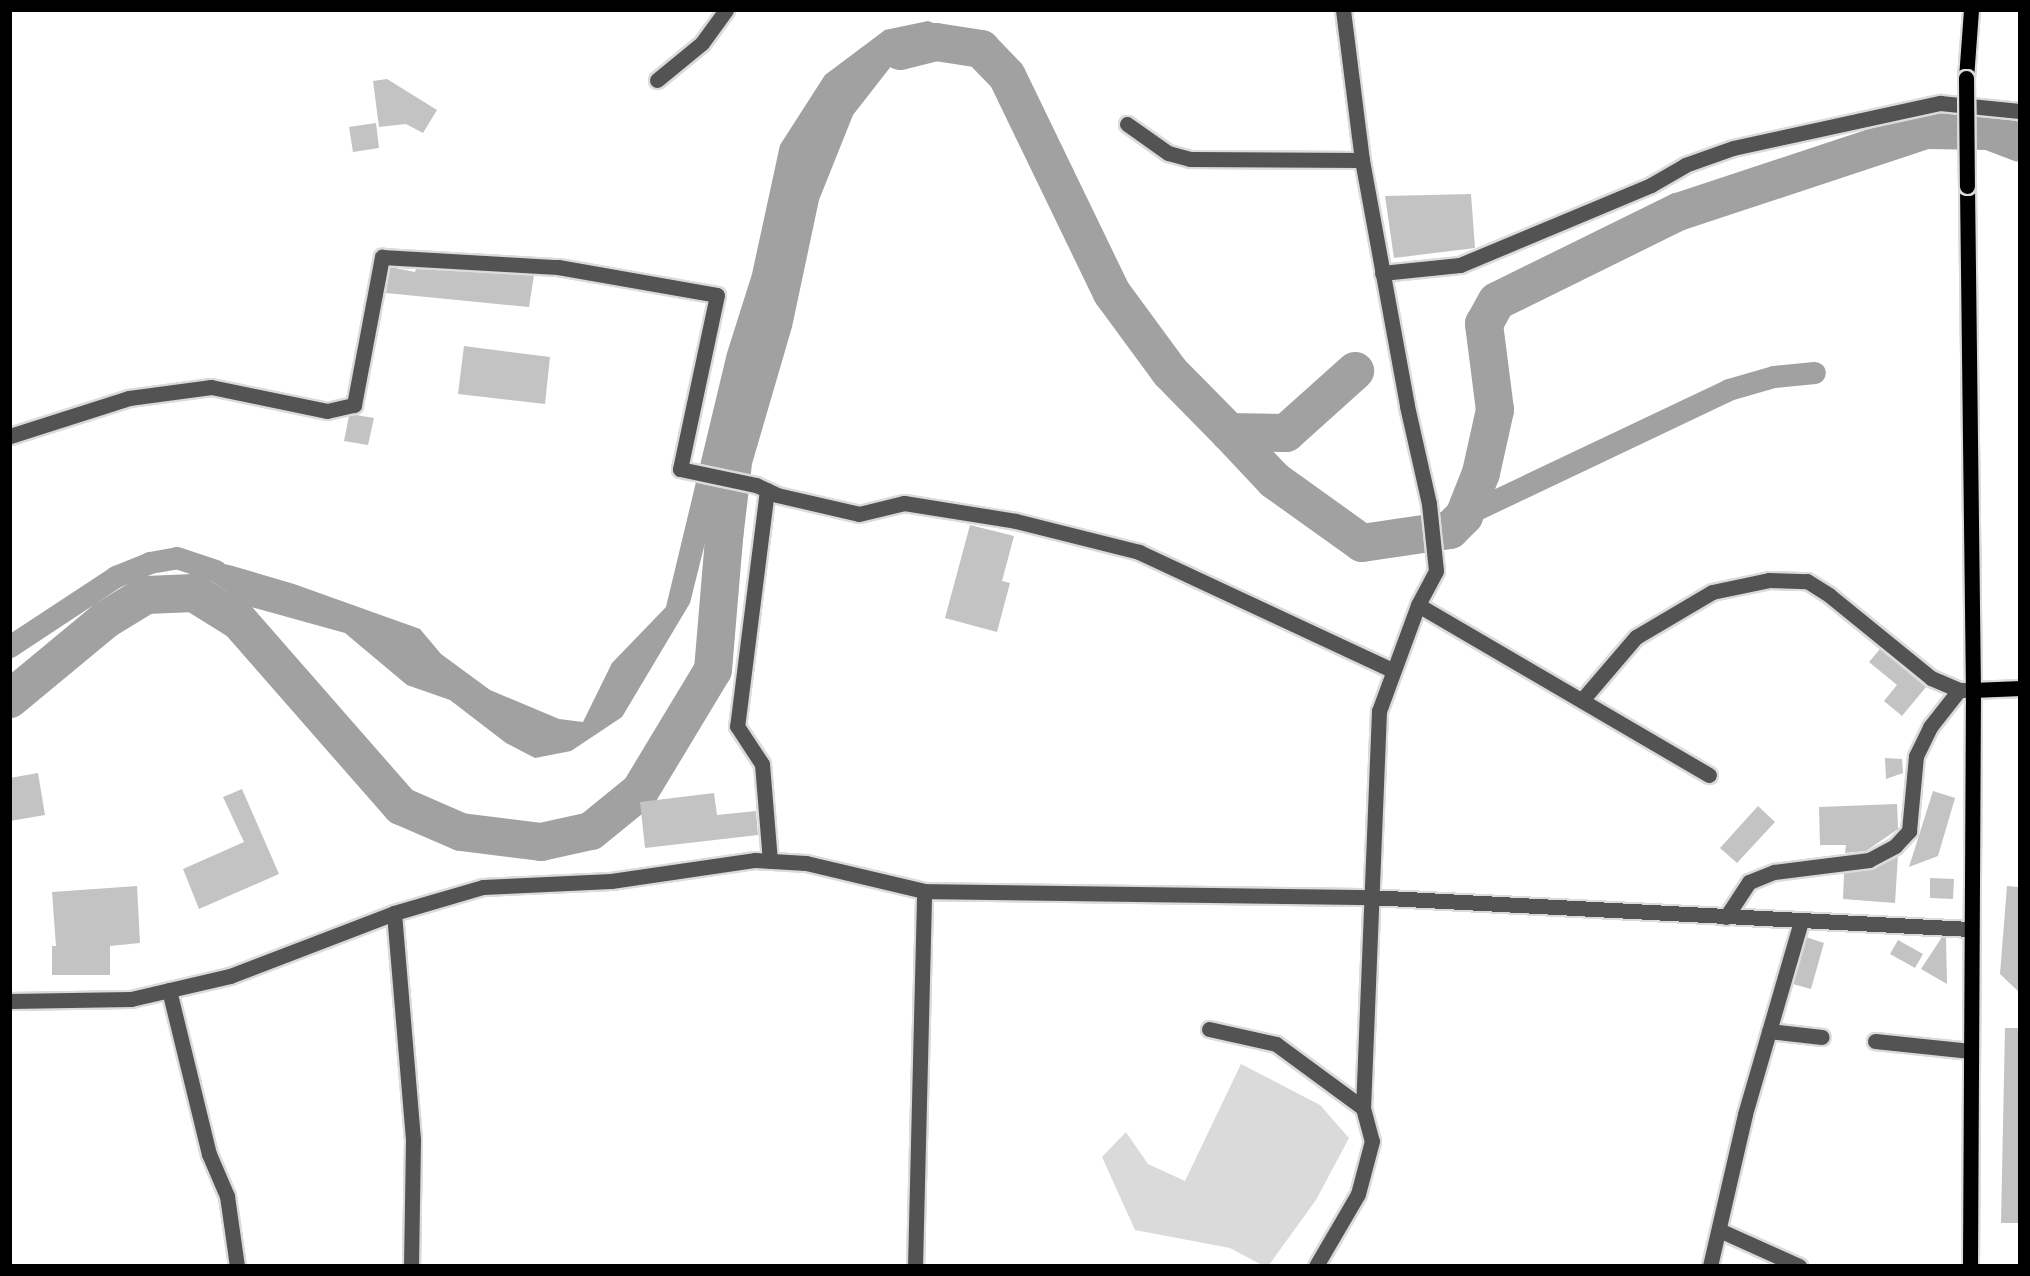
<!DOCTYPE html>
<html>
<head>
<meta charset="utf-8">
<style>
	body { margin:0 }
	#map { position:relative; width:2030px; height:1276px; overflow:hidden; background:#fff; font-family:"Open Sans",sans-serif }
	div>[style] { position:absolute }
	.green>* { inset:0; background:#dadada }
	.water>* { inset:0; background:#a1a1a1 }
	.canal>* { height:22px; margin:-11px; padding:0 11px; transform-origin:11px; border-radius:11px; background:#a1a1a1 }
	.river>* { height:38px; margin:-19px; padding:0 19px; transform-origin:19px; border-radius:19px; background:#a1a1a1 }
	.building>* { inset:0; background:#c3c3c3 }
	.roads { filter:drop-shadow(2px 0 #dbdbdb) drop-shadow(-2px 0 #dbdbdb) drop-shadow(0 2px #dbdbdb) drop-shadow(0 -2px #dbdbdb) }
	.minor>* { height:15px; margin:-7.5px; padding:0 7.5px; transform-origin:7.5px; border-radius:7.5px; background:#535353 }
	.major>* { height:15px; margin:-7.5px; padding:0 7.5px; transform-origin:7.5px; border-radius:7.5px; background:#000 }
	.bridges { filter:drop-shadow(2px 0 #dbdbdb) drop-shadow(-2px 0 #dbdbdb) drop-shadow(0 2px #dbdbdb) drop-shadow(0 -2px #dbdbdb) }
	.major-bridge>* { height:15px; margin:-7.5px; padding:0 7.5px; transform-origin:7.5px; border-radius:7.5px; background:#000 }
	span { translate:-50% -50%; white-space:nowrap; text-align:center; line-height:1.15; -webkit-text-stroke:5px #fff; paint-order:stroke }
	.frame { position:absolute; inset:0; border:12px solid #000; pointer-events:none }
</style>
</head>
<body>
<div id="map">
	<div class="green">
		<div style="clip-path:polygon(1241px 1064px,1320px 1105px,1349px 1138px,1316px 1200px,1269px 1265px,1262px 1265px,1230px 1248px,1135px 1230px,1102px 1157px,1126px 1132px,1148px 1164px,1185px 1181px)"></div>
	</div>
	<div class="water">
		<div style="clip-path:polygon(928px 21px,959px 32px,941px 57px,892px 65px,853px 115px,819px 200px,792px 327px,752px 464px,742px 547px,707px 535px,690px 603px,622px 717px,571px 751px,535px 758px,506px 743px,450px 700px,407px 685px,345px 633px,251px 607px,188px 566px,190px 556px,233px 566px,294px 584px,420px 629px,441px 654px,490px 690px,559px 719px,583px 722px,612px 663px,666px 607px,727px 353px,752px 274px,780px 145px,825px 75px,885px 30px)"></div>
	</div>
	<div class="canal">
		<div style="left:1464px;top:516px;width:293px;rotate:-25.4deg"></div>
		<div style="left:1729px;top:390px;width:47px;rotate:-16.1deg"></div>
		<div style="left:1774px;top:377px;width:41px;rotate:-5.6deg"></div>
		<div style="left:10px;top:647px;width:127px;rotate:-33.4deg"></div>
		<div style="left:116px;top:577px;width:37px;rotate:-22deg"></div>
		<div style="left:150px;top:563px;width:27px;rotate:-10deg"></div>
		<div style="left:177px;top:558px;width:41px;rotate:18.4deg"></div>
	</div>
	<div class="river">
		<div style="left:900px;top:51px;width:37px;rotate:-14deg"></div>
		<div style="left:936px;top:42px;width:46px;rotate:8.8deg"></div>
		<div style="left:981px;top:49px;width:37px;rotate:46deg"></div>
		<div style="left:1007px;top:76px;width:241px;rotate:64.2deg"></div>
		<div style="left:1112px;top:293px;width:98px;rotate:53.7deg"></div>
		<div style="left:1170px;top:372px;width:84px;rotate:45.5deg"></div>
		<div style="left:1229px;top:432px;width:57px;rotate:1deg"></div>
		<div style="left:1286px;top:433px;width:93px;rotate:-41.9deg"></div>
		<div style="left:1229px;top:432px;width:66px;rotate:46.8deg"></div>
		<div style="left:1274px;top:480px;width:108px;rotate:35.6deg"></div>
		<div style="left:1362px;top:543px;width:89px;rotate:-8.4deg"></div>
		<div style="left:1450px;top:530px;width:20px;rotate:-45deg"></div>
		<div style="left:1464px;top:516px;width:46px;rotate:-68.4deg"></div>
		<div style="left:1481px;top:473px;width:65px;rotate:-77.5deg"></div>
		<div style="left:1495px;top:410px;width:87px;rotate:-97.3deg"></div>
		<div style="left:1484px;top:324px;width:26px;rotate:-61deg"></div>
		<div style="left:1497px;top:301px;width:202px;rotate:-26.2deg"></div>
		<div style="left:1678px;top:212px;width:261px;rotate:-18.3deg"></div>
		<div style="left:1926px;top:130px;width:63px;rotate:0.9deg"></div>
		<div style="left:1989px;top:131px;width:33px;rotate:21deg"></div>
		<div style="left:10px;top:699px;width:124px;rotate:-39.7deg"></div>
		<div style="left:105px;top:620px;width:48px;rotate:-31.4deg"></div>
		<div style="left:146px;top:595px;width:48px;rotate:-2.4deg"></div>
		<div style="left:194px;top:593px;width:53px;rotate:31.9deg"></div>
		<div style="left:239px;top:621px;width:246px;rotate:48.8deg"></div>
		<div style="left:401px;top:806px;width:65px;rotate:23.4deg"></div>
		<div style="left:461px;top:832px;width:81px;rotate:7.1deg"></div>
		<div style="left:541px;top:842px;width:51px;rotate:-12.4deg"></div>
		<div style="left:591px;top:831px;width:63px;rotate:-39.2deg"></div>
		<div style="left:640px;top:791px;width:141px;rotate:-58.9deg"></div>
		<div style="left:713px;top:670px;width:180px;rotate:-85.2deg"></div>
	</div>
	<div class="building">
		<div style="clip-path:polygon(387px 79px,437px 110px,423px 133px,406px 124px,379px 127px,373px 81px)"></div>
		<div style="clip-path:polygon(376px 123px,379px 148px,353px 152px,349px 127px)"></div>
		<div style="clip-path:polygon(1471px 194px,1475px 248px,1394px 258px,1385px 196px)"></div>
		<div style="clip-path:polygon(390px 267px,415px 272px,416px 269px,534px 275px,529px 307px,386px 293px)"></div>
		<div style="clip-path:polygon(464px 346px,550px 357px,545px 404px,458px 394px)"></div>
		<div style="clip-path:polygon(356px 415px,374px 418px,368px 445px,344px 441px,349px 416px)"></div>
		<div style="clip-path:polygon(970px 525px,1014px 536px,1002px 581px,1010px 583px,997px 632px,945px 618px)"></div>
		<div style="clip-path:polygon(1880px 649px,1926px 687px,1902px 716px,1884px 701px,1897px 685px,1869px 662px)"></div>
		<div style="clip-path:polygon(1885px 758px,1902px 759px,1903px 773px,1886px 779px)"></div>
		<div style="clip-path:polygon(38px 773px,45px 815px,10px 821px,10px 778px)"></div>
		<div style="clip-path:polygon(242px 789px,279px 874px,199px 909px,183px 869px,244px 842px,223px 797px)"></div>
		<div style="clip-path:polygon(1933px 791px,1955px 798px,1938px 856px,1909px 867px)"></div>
		<div style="clip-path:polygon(714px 793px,717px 815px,756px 811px,758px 835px,645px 848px,640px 802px)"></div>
		<div style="clip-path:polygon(1897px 804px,1898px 829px,1866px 851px,1845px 853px,1846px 845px,1820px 845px,1819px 807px)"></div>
		<div style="clip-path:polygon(1758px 806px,1775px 822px,1737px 863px,1720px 848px)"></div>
		<div style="clip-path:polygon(1898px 855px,1895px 903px,1843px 899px,1844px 873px,1873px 869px)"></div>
		<div style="clip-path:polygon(1930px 878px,1954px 879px,1953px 899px,1930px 898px)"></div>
		<div style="clip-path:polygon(137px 886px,140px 943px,110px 946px,110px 975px,52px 975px,52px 946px,56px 946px,52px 892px)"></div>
		<div style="clip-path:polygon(2007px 886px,2019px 887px,2019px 992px,2000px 974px)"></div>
		<div style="clip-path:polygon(1806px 937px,1824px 943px,1811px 989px,1793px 984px)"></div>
		<div style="clip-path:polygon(1942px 937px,1946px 938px,1947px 984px,1921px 969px)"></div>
		<div style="clip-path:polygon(1898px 940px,1923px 954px,1915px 968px,1890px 954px)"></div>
		<div style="clip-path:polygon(2005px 1028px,2019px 1028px,2019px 1223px,2001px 1223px)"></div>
	</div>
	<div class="roads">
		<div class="minor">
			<div style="left:1343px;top:10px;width:151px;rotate:82.8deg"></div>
			<div style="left:1362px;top:160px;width:250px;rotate:79.6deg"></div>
			<div style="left:1407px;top:406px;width:100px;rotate:77.3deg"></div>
			<div style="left:1429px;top:504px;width:67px;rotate:84deg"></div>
			<div style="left:1436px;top:571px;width:38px;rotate:118deg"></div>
			<div style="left:1418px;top:605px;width:113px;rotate:110.2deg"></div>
			<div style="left:1379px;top:711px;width:397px;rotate:92.3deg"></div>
			<div style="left:657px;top:80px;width:58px;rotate:-39.4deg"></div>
			<div style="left:702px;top:43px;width:41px;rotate:-54deg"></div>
			<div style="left:1127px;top:124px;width:50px;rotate:35.3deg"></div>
			<div style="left:1168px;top:153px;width:23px;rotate:15deg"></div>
			<div style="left:1190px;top:159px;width:172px;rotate:0.3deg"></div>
			<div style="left:1382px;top:273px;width:78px;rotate:-5.9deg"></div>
			<div style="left:1460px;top:265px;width:207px;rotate:-22.7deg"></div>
			<div style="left:1651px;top:185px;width:39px;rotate:-30deg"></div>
			<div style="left:1685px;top:165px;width:51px;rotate:-19.5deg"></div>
			<div style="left:1733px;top:148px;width:212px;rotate:-12.3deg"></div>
			<div style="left:1940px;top:103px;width:80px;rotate:5.7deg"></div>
			<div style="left:10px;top:436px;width:125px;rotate:-17.7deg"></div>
			<div style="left:129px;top:398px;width:83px;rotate:-7.6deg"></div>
			<div style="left:211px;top:387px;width:118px;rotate:11.7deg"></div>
			<div style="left:327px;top:411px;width:28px;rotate:-13deg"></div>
			<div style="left:354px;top:405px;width:151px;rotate:-79.3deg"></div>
			<div style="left:382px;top:257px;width:176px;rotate:3.3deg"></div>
			<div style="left:558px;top:267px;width:161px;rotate:10deg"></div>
			<div style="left:717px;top:295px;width:178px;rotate:102deg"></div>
			<div style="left:680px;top:469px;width:78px;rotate:11.9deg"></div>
			<div style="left:756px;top:485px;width:23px;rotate:25deg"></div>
			<div style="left:777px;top:495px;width:84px;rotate:13deg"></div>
			<div style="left:859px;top:514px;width:46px;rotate:-13.7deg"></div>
			<div style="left:904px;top:503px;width:113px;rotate:9.1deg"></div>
			<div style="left:1016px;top:521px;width:127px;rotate:14.1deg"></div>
			<div style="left:1139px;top:552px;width:279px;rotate:25deg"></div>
			<div style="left:767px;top:490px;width:238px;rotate:97.2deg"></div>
			<div style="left:737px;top:726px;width:45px;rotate:56.7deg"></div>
			<div style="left:762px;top:764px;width:97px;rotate:85.3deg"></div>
			<div style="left:1418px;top:605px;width:337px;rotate:30.3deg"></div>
			<div style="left:1582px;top:700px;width:83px;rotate:-49.4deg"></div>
			<div style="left:1636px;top:637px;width:88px;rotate:-30.6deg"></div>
			<div style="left:1712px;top:592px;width:58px;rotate:-11.9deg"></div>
			<div style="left:1769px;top:580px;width:38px;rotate:2deg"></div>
			<div style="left:1807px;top:581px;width:26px;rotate:32deg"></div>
			<div style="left:1829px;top:595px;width:132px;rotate:39.1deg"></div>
			<div style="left:1931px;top:678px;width:30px;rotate:23deg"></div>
			<div style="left:1959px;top:690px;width:14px"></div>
			<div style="left:394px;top:913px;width:228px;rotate:85.2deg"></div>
			<div style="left:413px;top:1140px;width:126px;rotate:90.9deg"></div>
			<div style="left:1726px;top:917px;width:42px;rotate:-56.7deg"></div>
			<div style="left:1749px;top:882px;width:27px;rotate:-22deg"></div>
			<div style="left:1774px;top:872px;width:96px;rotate:-7.2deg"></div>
			<div style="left:1869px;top:860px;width:30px;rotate:-28deg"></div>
			<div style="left:1895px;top:846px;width:21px;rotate:-47deg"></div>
			<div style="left:1909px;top:831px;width:75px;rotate:-84.7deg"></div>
			<div style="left:1916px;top:756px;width:32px;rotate:-64deg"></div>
			<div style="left:1930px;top:727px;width:47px;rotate:-51.9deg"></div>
			<div style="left:169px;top:990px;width:169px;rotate:76.3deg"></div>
			<div style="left:209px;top:1154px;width:46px;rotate:66.8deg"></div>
			<div style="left:227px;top:1196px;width:71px;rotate:81.9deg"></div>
			<div style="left:10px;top:1001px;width:121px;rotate:-0.9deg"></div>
			<div style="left:131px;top:999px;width:102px;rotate:-13.1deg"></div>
			<div style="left:230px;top:976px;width:176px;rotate:-21deg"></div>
			<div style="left:394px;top:913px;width:93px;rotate:-16.3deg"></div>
			<div style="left:483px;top:887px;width:128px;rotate:-2.7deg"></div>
			<div style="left:611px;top:881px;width:146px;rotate:-8.3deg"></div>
			<div style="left:755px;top:860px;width:51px;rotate:3.4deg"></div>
			<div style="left:806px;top:863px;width:121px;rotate:13.3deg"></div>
			<div style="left:924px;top:891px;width:445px;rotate:0.8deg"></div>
			<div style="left:1369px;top:897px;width:602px;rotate:3.05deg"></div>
			<div style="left:1209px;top:1029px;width:69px;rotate:12.6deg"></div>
			<div style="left:1276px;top:1044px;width:108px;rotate:36.3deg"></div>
			<div style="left:1363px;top:1108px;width:34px;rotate:75deg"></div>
			<div style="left:1372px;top:1141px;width:55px;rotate:104.8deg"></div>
			<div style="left:1358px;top:1194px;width:83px;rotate:120.3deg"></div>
			<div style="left:1769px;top:1031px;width:53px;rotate:6.5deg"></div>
			<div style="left:1875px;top:1041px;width:96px;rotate:6deg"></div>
			<div style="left:1719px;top:1230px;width:88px;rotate:24.2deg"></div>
			<div style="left:915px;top:1266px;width:375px;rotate:-88.6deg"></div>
			<div style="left:1710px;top:1266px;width:156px;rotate:-77deg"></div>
			<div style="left:1745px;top:1114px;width:201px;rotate:-73.8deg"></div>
		</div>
		<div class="major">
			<div style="left:1966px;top:78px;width:68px;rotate:-85.8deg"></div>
			<div style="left:1967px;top:186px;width:504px;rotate:89.32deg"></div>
			<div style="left:1973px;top:690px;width:576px;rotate:90.3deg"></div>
			<div style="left:1973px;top:690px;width:47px;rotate:-2.4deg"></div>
		</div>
	</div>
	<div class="bridges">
		<div class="major-bridge">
			<div style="left:1966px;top:78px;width:108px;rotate:89.5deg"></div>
		</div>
	</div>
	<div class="frame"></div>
</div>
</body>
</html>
